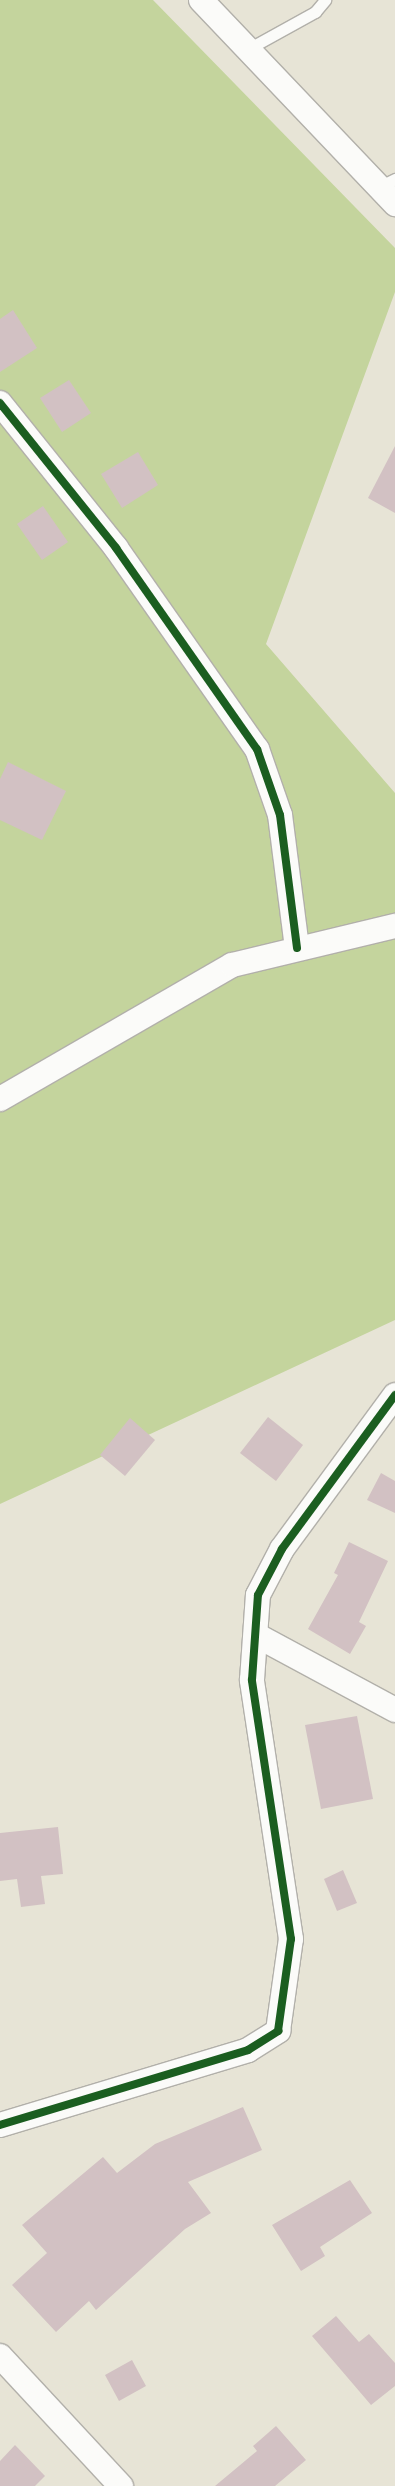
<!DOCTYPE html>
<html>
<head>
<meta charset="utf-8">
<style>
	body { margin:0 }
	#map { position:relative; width:395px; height:2486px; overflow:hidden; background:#e7e4d6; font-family:"Old Standard TT",serif }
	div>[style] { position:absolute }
	.green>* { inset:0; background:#c4d49d }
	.building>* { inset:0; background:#d2c1c3 }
	.roads { filter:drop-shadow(1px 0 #b2b0aa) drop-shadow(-1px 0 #b2b0aa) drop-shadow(0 1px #b2b0aa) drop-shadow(0 -1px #b2b0aa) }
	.service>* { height:11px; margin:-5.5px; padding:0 5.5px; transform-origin:5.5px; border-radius:5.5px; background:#fbfbf9 }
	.minor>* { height:24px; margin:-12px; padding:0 12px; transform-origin:12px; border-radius:12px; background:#fbfbf9 }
	.cycleway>* { height:8px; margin:-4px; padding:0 4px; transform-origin:4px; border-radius:4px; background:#1b5e20 }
	span { translate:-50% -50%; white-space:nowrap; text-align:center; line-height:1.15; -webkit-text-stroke:4.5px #f7f3e8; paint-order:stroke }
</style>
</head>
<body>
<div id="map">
	<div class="green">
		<div style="clip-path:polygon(0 0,153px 0,395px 248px,395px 292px,266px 644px,395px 793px,395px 1320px,0 1504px)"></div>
	</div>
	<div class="building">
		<div style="clip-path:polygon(13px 310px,37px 348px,0 372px,0 319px)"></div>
		<div style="clip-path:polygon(69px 380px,91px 413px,62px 432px,40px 398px)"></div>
		<div style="clip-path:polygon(395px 446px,395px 513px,368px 498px)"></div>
		<div style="clip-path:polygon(138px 452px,158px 485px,122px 508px,101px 474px)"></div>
		<div style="clip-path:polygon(43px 506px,68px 542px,42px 560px,17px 524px)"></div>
		<div style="clip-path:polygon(8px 762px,66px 791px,42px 840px,0 820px,0 779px)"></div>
		<div style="clip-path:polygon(268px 1417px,303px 1445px,276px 1481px,240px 1453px)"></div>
		<div style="clip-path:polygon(130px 1418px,155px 1440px,125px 1476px,100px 1455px)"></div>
		<div style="clip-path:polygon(381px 1473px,395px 1481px,395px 1513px,367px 1500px)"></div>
		<div style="clip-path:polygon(349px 1542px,388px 1561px,359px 1622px,366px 1626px,350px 1654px,308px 1629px,338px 1575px,334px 1573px)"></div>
		<div style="clip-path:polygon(357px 1716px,373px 1799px,321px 1809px,305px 1725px)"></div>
		<div style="clip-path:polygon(58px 1827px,63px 1874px,41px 1876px,45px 1904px,21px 1907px,17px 1879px,0 1881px,0 1833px)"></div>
		<div style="clip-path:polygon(343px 1870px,357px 1903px,337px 1911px,324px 1879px)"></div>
		<div style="clip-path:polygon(243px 2107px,262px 2150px,188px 2182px,211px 2213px,185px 2229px,96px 2310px,89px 2301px,56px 2332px,12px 2285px,47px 2253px,22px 2225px,103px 2157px,117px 2173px,155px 2144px)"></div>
		<div style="clip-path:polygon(350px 2180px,372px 2213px,320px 2247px,325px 2256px,301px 2271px,272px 2225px)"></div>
		<div style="clip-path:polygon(336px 2316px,359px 2342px,369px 2334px,395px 2363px,395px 2386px,371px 2405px,312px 2336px)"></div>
		<div style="clip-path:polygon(132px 2360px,146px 2386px,119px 2401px,105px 2375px)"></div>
		<div style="clip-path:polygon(276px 2426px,306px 2460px,275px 2486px,215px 2486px,257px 2451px,253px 2446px)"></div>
		<div style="clip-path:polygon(15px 2445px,45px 2476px,35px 2486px,0 2486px,0 2461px)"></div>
	</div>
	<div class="roads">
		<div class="service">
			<div style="left:248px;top:49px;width:77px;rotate:-28.9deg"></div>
			<div style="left:315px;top:12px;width:16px;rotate:-50deg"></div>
			<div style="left:379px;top:187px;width:18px;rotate:-27deg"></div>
		</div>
		<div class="minor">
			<div style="left:201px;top:0;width:282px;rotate:46.4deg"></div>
			<div style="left:0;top:403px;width:186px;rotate:51.3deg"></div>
			<div style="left:116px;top:548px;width:246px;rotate:55deg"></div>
			<div style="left:257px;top:749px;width:70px;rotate:70.8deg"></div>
			<div style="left:280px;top:815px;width:134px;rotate:82.7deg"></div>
			<div style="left:0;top:1099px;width:268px;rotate:-30deg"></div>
			<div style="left:232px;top:965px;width:168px;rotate:-13.5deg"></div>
			<div style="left:256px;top:1635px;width:158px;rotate:28.3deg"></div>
			<div style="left:0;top:2125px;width:259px;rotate:-16.8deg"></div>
			<div style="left:248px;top:2050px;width:36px;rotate:-32deg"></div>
			<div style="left:278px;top:2031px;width:93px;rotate:-82deg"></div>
			<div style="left:291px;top:1939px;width:262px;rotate:-98.6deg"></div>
			<div style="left:252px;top:1680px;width:85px;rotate:-86deg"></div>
			<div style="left:258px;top:1595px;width:52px;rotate:-62.4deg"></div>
			<div style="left:282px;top:1549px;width:191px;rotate:-53.7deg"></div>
			<div style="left:0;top:2356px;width:178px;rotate:47.1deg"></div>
		</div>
	</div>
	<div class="cycleway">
		<div style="left:0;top:403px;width:186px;rotate:51.3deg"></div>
		<div style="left:116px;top:548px;width:246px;rotate:55deg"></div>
		<div style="left:257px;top:749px;width:70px;rotate:70.8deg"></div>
		<div style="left:280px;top:815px;width:134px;rotate:82.7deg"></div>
		<div style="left:0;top:2125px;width:259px;rotate:-16.8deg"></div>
		<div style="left:248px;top:2050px;width:36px;rotate:-32deg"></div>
		<div style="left:278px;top:2031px;width:93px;rotate:-82deg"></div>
		<div style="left:291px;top:1939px;width:262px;rotate:-98.6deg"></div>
		<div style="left:252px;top:1680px;width:85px;rotate:-86deg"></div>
		<div style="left:258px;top:1595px;width:52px;rotate:-62.4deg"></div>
		<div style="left:282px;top:1549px;width:191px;rotate:-53.7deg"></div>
	</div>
</div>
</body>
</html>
